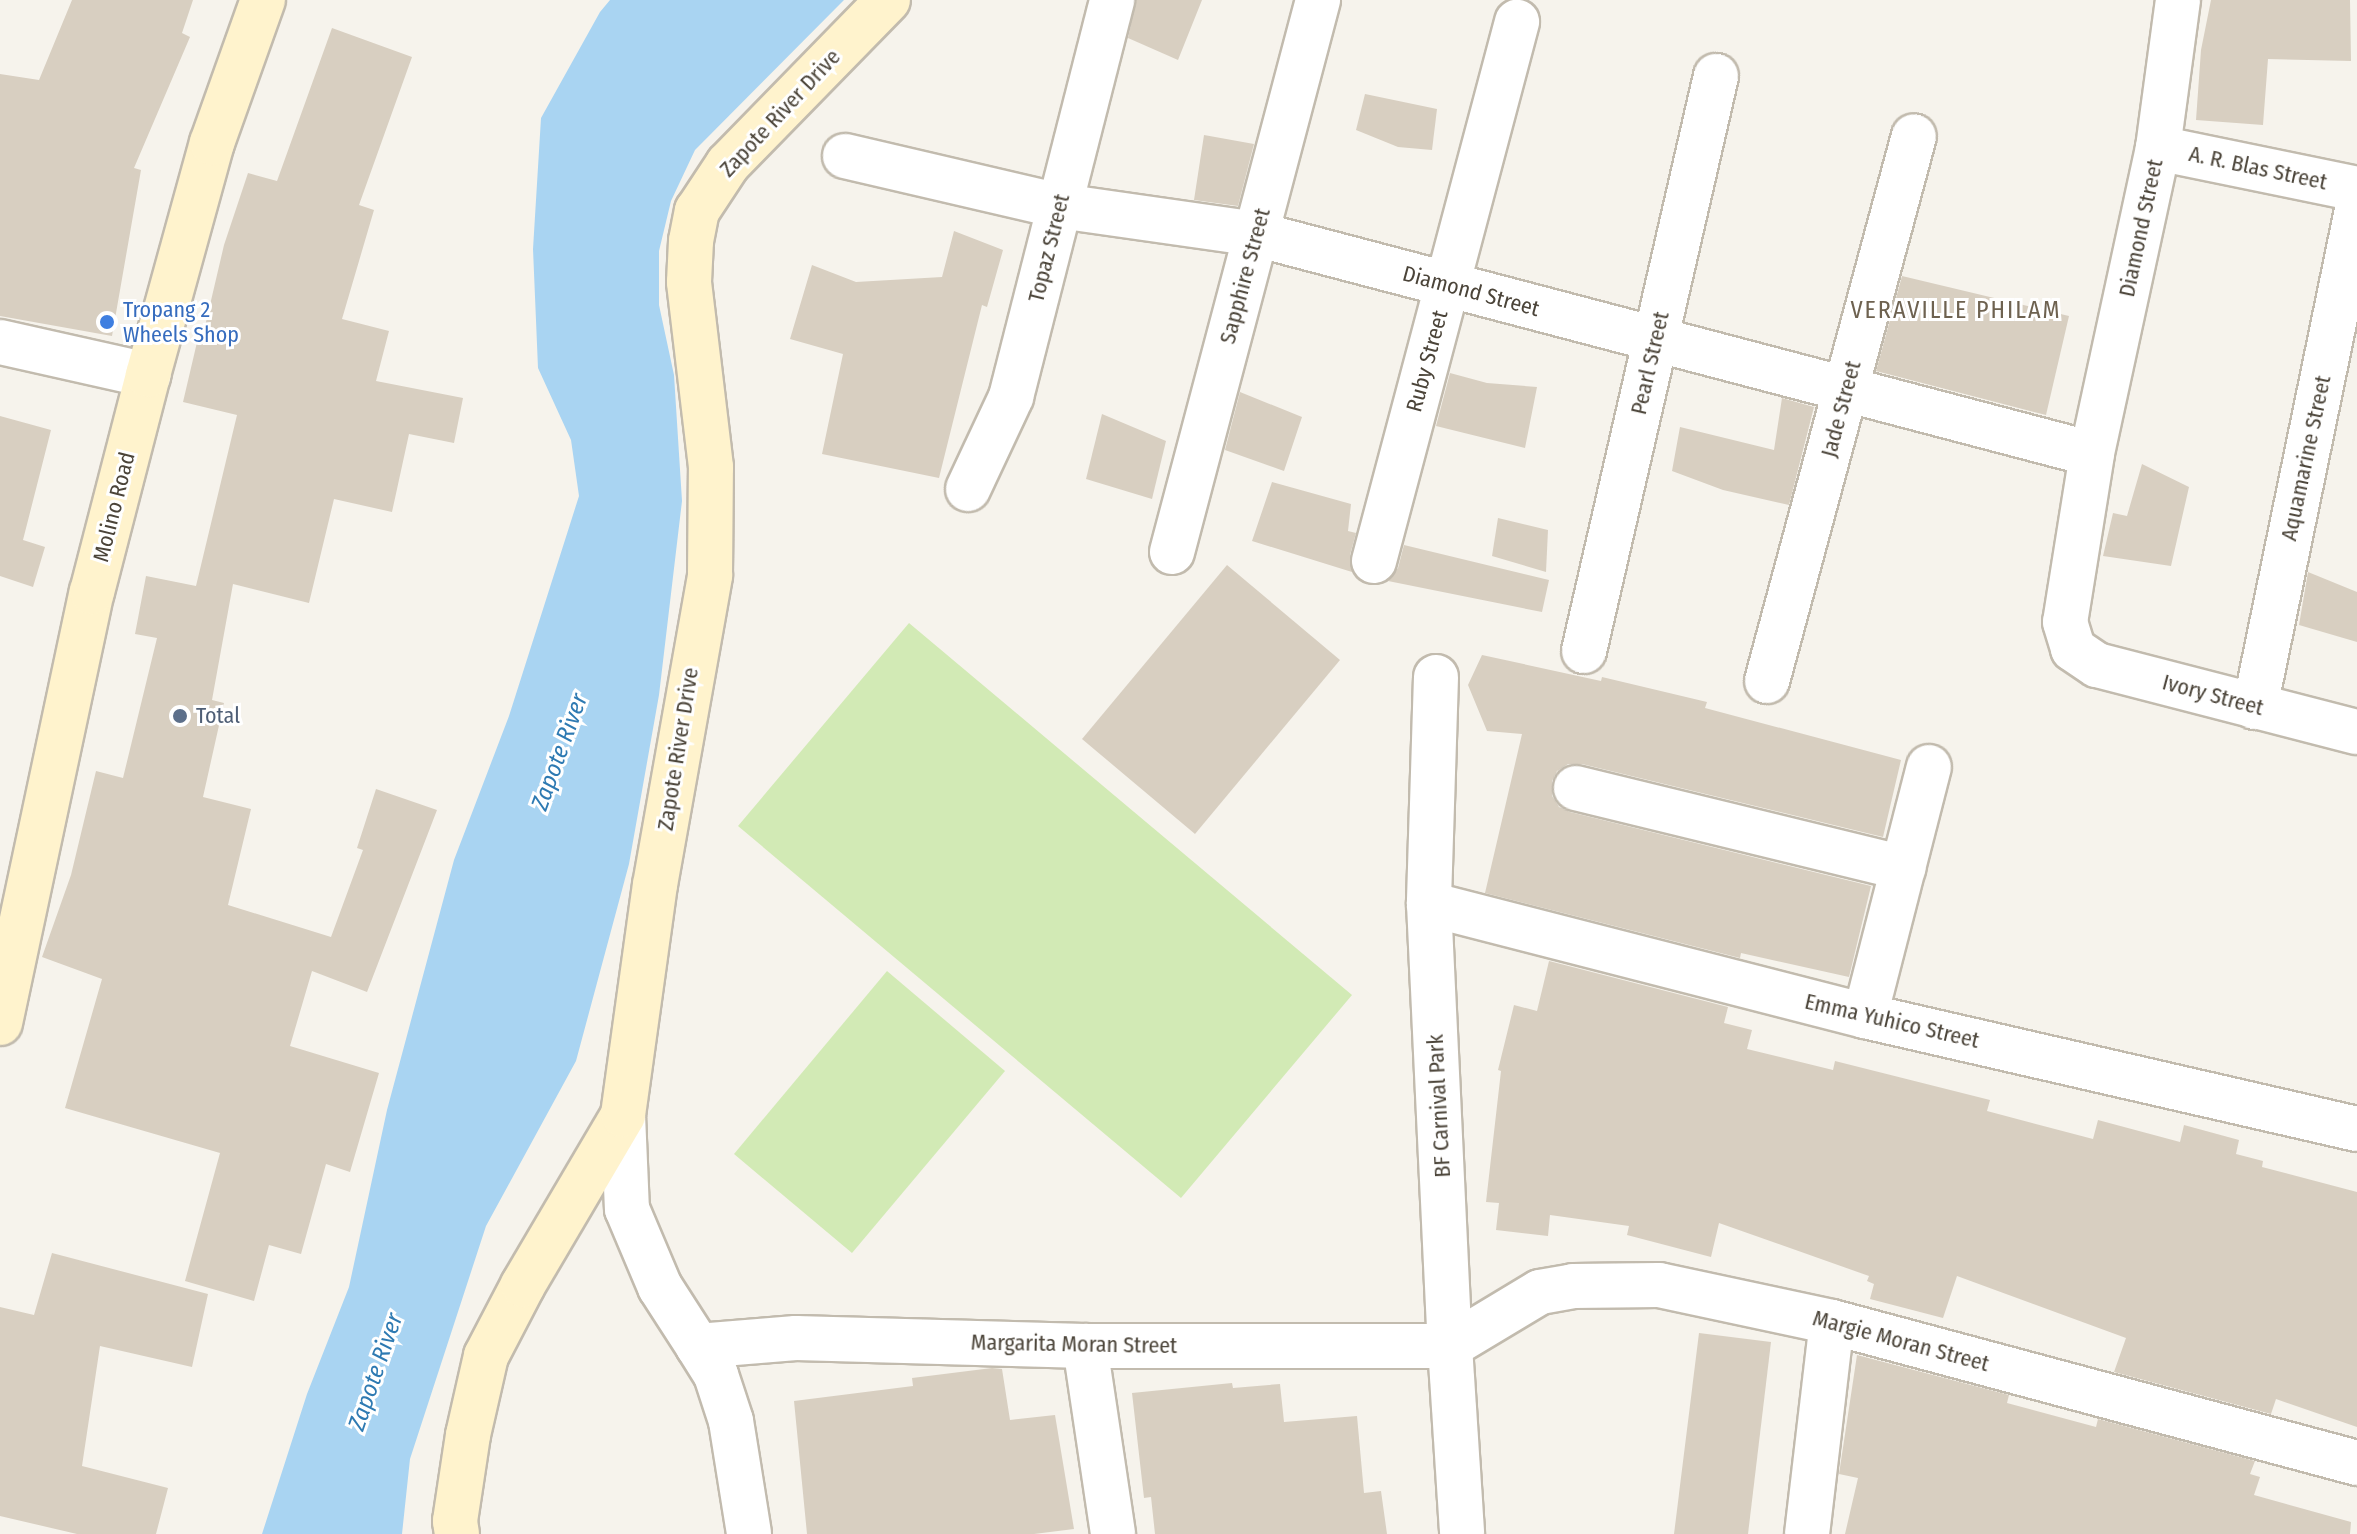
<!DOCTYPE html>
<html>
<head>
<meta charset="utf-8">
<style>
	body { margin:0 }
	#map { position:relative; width:2357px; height:1534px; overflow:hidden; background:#f6f3ec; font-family:"Fira Sans Condensed",sans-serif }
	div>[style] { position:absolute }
	.green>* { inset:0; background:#d2eab5 }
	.water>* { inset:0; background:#a9d4f2 }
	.building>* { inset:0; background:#d8cfc1 }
	.roads { filter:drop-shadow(2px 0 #c2bbae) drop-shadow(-2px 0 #c2bbae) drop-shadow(0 2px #c2bbae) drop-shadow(0 -2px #c2bbae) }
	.minor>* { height:44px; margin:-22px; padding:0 22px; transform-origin:22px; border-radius:22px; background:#fff }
	.tertiary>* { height:44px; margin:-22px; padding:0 22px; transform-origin:22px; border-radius:22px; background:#fff }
	.secondary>* { height:44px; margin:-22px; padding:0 22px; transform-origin:22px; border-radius:22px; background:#fff3cd }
	.dots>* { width:22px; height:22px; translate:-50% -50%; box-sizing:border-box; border:4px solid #fff; border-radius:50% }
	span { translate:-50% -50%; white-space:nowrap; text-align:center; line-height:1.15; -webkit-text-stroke:6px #fff; paint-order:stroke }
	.street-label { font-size:22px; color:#4b4439 }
	.shop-label { font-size:22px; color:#366cbe }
	.left { translate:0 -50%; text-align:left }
	.service-label { font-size:22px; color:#4e5e75 }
	.neighbourhood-label { font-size:24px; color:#6e6250; letter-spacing:2px }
	.water-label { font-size:24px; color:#2e7ab2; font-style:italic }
</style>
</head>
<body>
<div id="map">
	<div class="green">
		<div style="clip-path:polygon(909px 623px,1352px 995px,1181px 1198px,738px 826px)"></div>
		<div style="clip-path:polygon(887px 971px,1005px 1071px,852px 1253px,734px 1154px)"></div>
	</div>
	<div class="water">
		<div style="clip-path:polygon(610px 0,844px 0,695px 150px,671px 201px,659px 251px,659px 305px,674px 375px,682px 501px,659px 695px,629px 864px,576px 1061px,486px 1226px,410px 1459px,402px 1534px,262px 1534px,307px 1394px,349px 1287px,387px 1110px,454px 860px,509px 716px,579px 496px,571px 440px,538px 368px,533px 249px,541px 118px,600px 12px)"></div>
	</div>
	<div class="building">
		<div style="clip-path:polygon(72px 0,193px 0,182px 33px,190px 37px,134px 168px,141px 170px,112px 336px,0 316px,0 74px,39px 80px)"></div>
		<div style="clip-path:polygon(1136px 0,1202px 0,1178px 60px,1128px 38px)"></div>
		<div style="clip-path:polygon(2211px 0,2350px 0,2351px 61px,2268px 59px,2263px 125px,2196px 120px,2201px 50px)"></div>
		<div style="clip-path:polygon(332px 28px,412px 57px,359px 205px,374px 210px,342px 319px,389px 331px,376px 381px,463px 398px,454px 443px,409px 434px,392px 512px,334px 499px,309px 603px,233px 584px,212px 700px,224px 703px,203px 797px,251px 809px,228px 905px,331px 937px,363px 850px,357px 848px,376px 789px,437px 810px,367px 992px,312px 971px,290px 1046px,379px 1073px,350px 1172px,326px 1164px,301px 1254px,269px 1245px,254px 1301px,185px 1281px,220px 1153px,65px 1108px,102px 979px,42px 957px,71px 875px,96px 771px,123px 778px,157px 638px,135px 634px,146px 576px,196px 586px,237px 415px,183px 402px,198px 338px,202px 339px,224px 245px,248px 173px,277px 181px)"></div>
		<div style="clip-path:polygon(1365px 94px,1437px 109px,1432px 150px,1398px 147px,1356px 130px)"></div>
		<div style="clip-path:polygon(1204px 135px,1254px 144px,1238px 206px,1194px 200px)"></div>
		<div style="clip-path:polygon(954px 231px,1003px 250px,987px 307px,982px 305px,939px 478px,822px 454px,843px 354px,790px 339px,812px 265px,856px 282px,942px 277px)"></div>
		<div style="clip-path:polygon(1902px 276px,2069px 316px,2046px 415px,1876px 371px)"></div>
		<div style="clip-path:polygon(1450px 373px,1487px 383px,1537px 387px,1525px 448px,1436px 426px)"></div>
		<div style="clip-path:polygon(1240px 392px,1302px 417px,1284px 471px,1225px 450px)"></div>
		<div style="clip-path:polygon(1782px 398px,1814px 407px,1789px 505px,1723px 490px,1672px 471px,1680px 427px,1774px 450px)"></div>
		<div style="clip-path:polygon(1102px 414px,1166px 441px,1152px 499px,1086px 479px)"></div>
		<div style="clip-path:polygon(0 416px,51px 430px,23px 540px,45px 547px,33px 587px,0 576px)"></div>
		<div style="clip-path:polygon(2142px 464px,2189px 487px,2171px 566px,2103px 556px,2113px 513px,2127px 516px)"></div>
		<div style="clip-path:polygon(1272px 482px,1351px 504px,1348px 531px,1356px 533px,1350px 555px,1352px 572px,1252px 541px)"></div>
		<div style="clip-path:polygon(1498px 518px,1548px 530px,1546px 572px,1492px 556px)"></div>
		<div style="clip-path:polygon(1404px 545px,1549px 580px,1542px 612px,1388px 581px,1398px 568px)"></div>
		<div style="clip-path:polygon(1227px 565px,1340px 660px,1195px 834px,1082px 739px)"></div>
		<div style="clip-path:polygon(2308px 572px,2357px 592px,2357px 642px,2299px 625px)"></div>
		<div style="clip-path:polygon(1482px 655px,1601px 681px,1602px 677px,1707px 702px,1705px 708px,1901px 760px,1883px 837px,1582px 764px,1568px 764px,1557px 771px,1552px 781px,1552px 796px,1559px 807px,1570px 812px,1871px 886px,1849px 977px,1741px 953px,1740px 958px,1485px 893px,1522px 734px,1487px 731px,1468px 685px)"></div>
		<div style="clip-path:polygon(1549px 961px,1728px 1007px,1724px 1023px,1752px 1030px,1747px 1049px,1833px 1070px,1835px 1061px,1990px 1100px,1987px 1111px,2093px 1139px,2098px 1120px,2180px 1142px,2184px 1125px,2239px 1140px,2236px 1154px,2263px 1161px,2262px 1167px,2357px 1192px,2357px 1427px,2276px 1399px,2271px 1414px,2114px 1372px,2126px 1338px,1957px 1276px,1943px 1318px,1870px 1299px,1874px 1284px,1867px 1281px,1869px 1276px,1719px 1223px,1711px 1257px,1627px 1235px,1629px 1226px,1550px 1215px,1548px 1236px,1496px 1230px,1499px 1203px,1486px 1202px,1501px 1071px,1498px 1070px,1514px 1005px,1537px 1011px)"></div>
		<div style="clip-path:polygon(52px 1253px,208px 1294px,192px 1367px,100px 1346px,82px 1466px,168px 1488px,156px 1534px,77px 1534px,0 1516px,0 1307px,34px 1315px)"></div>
		<div style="clip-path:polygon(1699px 1333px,1771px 1342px,1748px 1534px,1674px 1534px)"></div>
		<div style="clip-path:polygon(1857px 1355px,2009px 1395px,2007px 1403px,2096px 1427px,2098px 1419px,2255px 1461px,2250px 1474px,2260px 1477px,2254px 1495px,2351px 1522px,2350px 1534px,1845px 1534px,1858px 1478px,1839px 1474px)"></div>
		<div style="clip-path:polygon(992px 1368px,1002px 1369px,1010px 1420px,1055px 1415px,1074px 1529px,1034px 1534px,807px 1534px,794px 1401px,913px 1386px,912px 1378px)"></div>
		<div style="clip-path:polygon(1232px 1383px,1233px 1388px,1280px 1384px,1284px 1422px,1357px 1416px,1364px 1493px,1381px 1491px,1387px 1534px,1155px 1534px,1151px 1497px,1144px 1498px,1132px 1393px)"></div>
	</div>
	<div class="roads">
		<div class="minor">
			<div style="left:2178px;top:0;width:149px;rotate:97.7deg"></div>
			<div style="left:2158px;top:148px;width:313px;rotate:102.2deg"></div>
			<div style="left:2092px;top:454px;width:170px;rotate:99.1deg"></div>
			<div style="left:2065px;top:622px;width:28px;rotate:73deg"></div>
			<div style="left:2073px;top:649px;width:29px;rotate:34deg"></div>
			<div style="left:2097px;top:665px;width:268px;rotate:14.5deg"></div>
			<div style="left:2158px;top:148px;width:203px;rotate:11.6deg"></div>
			<div style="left:845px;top:156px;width:221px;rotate:13.1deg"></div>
			<div style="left:1060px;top:206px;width:198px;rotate:8.1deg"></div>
			<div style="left:1256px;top:234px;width:864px;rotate:14.74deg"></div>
			<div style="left:0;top:342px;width:152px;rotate:12.6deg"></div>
			<div style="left:968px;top:489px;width:102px;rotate:-64.9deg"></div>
			<div style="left:1011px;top:397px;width:410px;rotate:-75.7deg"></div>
			<div style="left:1172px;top:552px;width:571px;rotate:-75.18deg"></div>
			<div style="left:1374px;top:561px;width:558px;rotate:-75.14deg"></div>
			<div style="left:1584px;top:651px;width:590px;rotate:-77.07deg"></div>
			<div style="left:1436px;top:677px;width:227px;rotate:91.8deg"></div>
			<div style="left:1429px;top:904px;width:442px;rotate:87.3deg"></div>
			<div style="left:1450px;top:1346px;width:105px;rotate:-31deg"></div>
			<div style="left:1540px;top:1292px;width:34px;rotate:-10deg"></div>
			<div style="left:1573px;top:1286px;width:86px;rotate:-0.7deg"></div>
			<div style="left:1659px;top:1285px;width:177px;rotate:12.1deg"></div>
			<div style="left:1832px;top:1322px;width:544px;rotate:15.03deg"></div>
			<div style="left:1767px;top:681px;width:564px;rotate:-74.91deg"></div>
			<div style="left:2255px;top:707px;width:507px;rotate:-78.4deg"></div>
			<div style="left:1576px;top:788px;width:337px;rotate:13.7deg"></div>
			<div style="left:1429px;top:904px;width:450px;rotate:14.4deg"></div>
			<div style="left:1865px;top:1016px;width:505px;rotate:12.94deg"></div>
			<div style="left:1865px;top:1016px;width:257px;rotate:-75.6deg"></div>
			<div style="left:698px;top:1346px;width:34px;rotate:58deg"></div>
			<div style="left:716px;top:1375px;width:48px;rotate:71.9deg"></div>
			<div style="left:731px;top:1421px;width:114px;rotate:80.9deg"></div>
			<div style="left:1085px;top:1346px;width:190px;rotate:81.5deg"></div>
			<div style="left:1807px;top:1534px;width:213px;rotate:-83.3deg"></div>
		</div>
		<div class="tertiary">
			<div style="left:623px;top:1115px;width:94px;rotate:87.6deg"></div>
			<div style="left:627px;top:1209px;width:85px;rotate:67.1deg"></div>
			<div style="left:660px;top:1287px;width:70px;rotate:57.2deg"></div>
			<div style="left:698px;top:1346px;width:98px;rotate:-4.7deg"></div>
			<div style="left:796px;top:1338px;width:289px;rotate:1.6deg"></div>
			<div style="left:1085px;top:1346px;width:365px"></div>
			<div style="left:1450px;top:1346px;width:188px;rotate:86.3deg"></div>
		</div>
		<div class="secondary">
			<div style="left:0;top:1023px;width:441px;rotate:-78deg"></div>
			<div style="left:92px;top:592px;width:224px;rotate:-75.5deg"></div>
			<div style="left:148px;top:375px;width:241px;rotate:-74.6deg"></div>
			<div style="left:212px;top:143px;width:152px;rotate:-70.4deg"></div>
			<div style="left:457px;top:1534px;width:13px;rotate:-99deg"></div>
			<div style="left:455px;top:1521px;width:87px;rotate:-81.4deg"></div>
			<div style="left:468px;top:1435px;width:81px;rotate:-77.2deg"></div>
			<div style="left:486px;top:1356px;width:80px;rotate:-62.5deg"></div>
			<div style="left:523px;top:1285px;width:197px;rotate:-59.5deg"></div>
			<div style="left:623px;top:1115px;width:232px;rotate:-82.1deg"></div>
			<div style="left:655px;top:885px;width:315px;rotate:-79.9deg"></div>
			<div style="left:710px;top:575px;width:108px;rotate:-89.5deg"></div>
			<div style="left:711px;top:467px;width:186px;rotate:-96.8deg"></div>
			<div style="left:689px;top:282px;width:41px;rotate:-87.2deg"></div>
			<div style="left:691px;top:241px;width:31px;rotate:-79deg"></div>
			<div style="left:697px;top:211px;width:56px;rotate:-56.6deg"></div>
			<div style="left:728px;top:164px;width:229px;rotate:-45.7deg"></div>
		</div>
	</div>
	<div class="dots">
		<div style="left:107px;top:322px;background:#3f7fe0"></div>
		<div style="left:180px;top:716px;background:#5c6f8a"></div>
	</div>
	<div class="street-label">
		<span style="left:780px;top:113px;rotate:-47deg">Zapote River Drive</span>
		<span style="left:2258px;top:168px;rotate:12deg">A. R. Blas Street</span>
		<span style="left:2141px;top:228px;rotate:-78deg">Diamond Street</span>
		<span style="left:1049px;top:248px;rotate:-76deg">Topaz Street</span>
		<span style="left:1245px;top:276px;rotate:-75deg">Sapphire Street</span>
		<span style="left:1471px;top:291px;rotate:15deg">Diamond Street</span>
		<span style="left:1427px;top:361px;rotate:-75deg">Ruby Street</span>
		<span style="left:1650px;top:363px;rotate:-77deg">Pearl Street</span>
		<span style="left:1841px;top:409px;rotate:-75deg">Jade Street</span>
		<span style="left:2306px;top:458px;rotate:-78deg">Aquamarine Street</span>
		<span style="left:114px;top:507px;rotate:-76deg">Molino Road</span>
		<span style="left:2213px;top:695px;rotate:15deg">Ivory Street</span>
		<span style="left:678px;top:749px;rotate:-81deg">Zapote River Drive</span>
		<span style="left:1892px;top:1021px;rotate:13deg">Emma Yuhico Street</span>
		<span style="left:1439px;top:1106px;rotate:-93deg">BF Carnival Park</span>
		<span style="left:1901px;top:1341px;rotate:15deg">Margie Moran Street</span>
		<span style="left:1074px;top:1344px;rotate:1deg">Margarita Moran Street</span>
	</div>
	<div class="shop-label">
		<span class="left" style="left:123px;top:322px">Tropang 2<br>Wheels Shop</span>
	</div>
	<div class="service-label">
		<span class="left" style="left:196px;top:716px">Total</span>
	</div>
	<div class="neighbourhood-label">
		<span style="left:1956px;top:311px">VERAVILLE PHILAM</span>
	</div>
	<div class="water-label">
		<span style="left:560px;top:752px;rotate:-70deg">Zapote River</span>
		<span style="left:376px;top:1372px;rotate:-71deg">Zapote River</span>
	</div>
</div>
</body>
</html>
